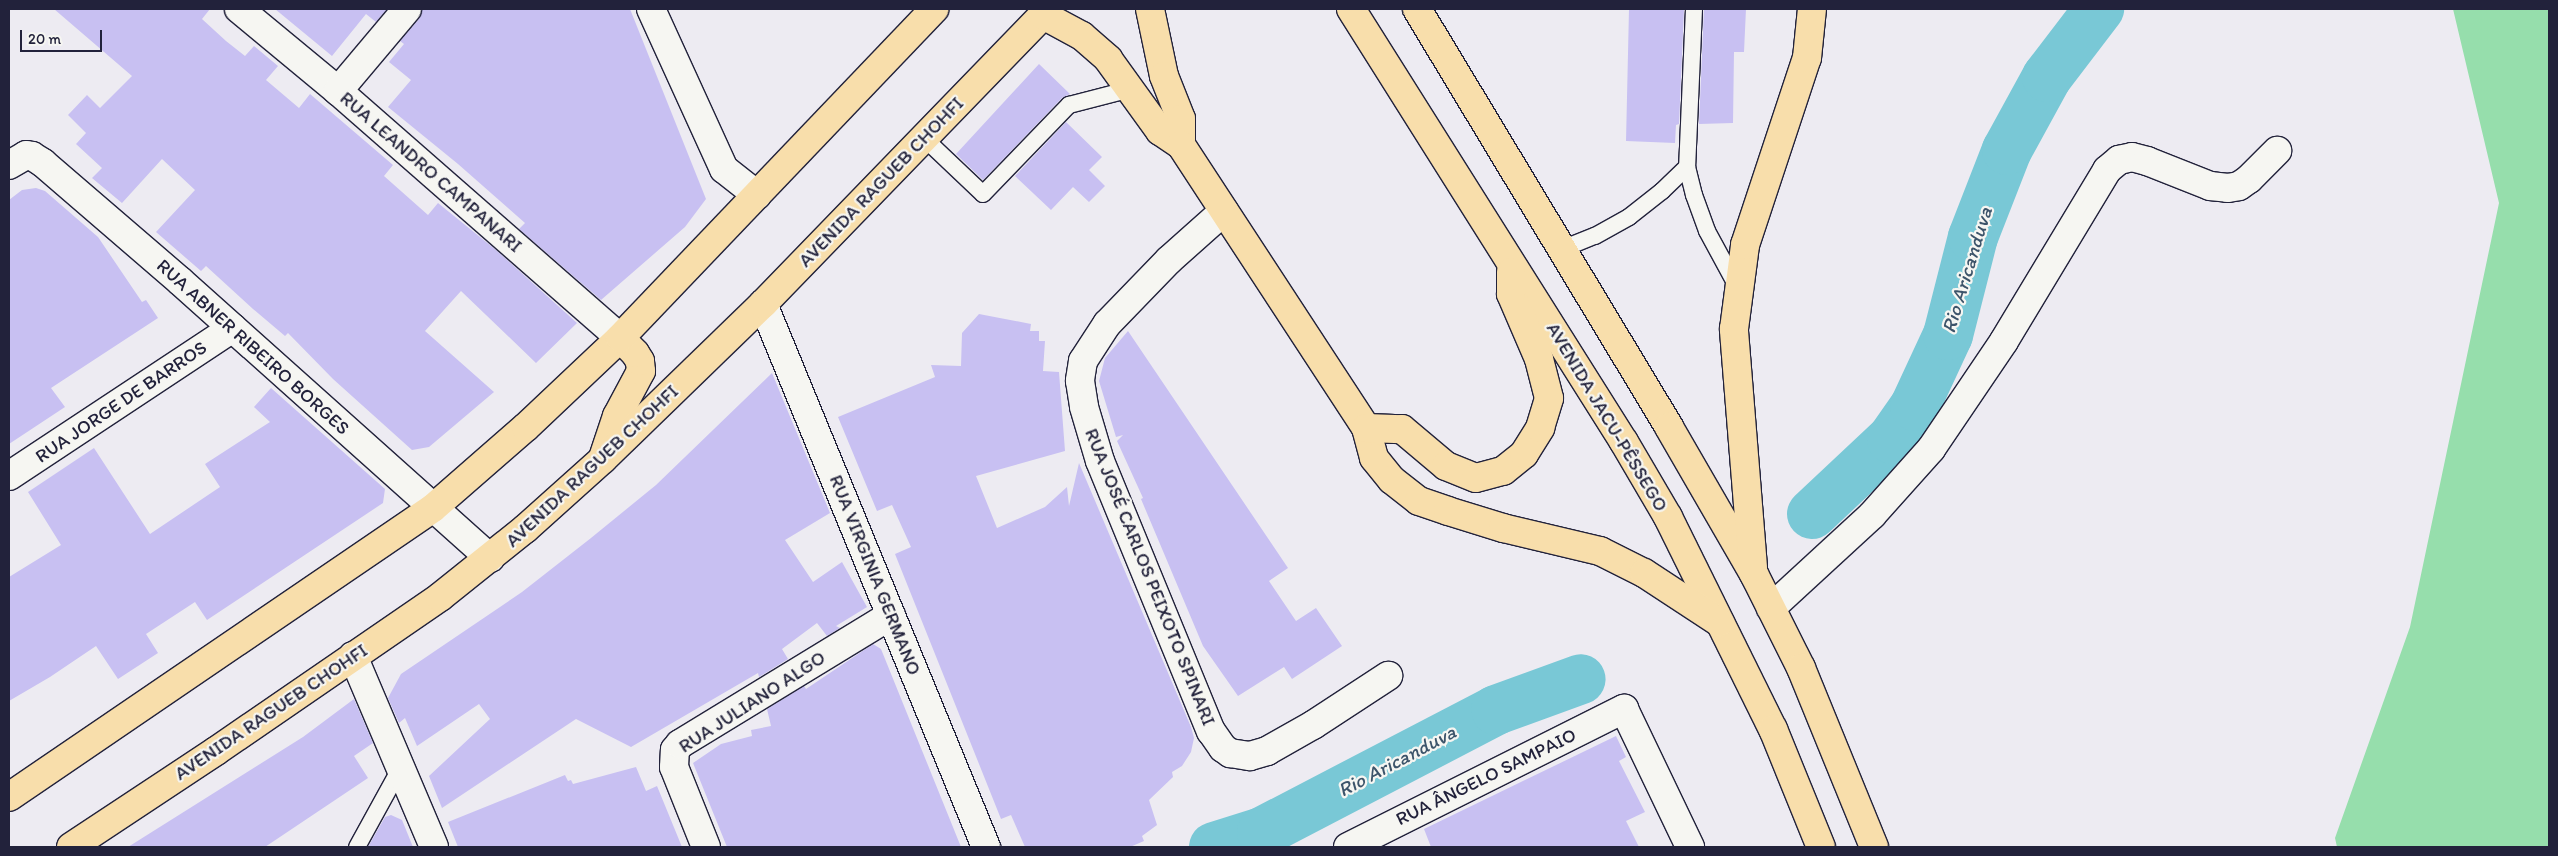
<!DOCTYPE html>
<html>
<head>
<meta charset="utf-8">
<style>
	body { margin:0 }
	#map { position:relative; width:2558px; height:856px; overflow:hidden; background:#edebf2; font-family:Itim,sans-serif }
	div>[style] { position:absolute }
	.green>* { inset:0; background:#96deac }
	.river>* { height:50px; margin:-25px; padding:0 25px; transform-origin:25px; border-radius:25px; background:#79c8d6 }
	.building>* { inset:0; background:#c8c0f2 }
	.roads { filter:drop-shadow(1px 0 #22223b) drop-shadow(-1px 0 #22223b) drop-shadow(0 1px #22223b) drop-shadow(0 -1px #22223b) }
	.lane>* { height:16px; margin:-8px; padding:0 8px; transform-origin:8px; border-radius:8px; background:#f6f6f2 }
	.street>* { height:28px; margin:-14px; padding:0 14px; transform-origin:14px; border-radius:14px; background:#f6f6f2 }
	.primary>* { height:28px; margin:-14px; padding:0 14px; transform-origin:14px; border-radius:14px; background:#f8deab }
	.highway>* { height:28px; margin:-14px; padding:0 14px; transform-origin:14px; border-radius:14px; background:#f8deab }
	span { translate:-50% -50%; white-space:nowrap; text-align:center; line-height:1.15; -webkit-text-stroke:4.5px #f6f6f2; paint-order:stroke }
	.street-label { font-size:19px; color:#22223b }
	.water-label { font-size:20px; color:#3c546a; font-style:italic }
	.frame { position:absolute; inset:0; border:10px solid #22223b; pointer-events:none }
	.scale { position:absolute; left:20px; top:30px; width:82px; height:22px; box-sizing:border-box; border:2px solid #22223b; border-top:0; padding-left:6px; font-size:15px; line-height:18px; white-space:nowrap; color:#22223b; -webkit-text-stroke:4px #f6f6f2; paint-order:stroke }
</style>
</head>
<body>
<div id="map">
	<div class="green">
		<div style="clip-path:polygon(2453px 9px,2549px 9px,2549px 847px,2337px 847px,2335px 838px,2410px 627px,2499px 203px)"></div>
	</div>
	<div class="river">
		<div style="left:1812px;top:514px;width:110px;rotate:-43.2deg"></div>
		<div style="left:1892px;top:439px;width:40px;rotate:-55.1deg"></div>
		<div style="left:1915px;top:406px;width:78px;rotate:-65.1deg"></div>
		<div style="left:1948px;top:335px;width:101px;rotate:-75.7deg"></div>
		<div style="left:1973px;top:237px;width:93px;rotate:-68.7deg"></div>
		<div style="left:2007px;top:150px;width:83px;rotate:-61.3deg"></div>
		<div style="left:2047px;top:77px;width:86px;rotate:-52.6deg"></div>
		<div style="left:1214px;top:847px;width:50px;rotate:-17.4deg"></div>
		<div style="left:1262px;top:832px;width:264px;rotate:-27.5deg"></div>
		<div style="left:1496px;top:710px;width:90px;rotate:-20deg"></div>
	</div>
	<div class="building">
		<div style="clip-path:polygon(54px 9px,210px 9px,202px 19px,226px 41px,245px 56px,254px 46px,278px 66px,266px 80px,299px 108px,310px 94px,393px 165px,384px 176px,428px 215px,438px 203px,496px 250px,577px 323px,536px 363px,461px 291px,425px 331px,494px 392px,429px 447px,412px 450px,333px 379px,288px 333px,285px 336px,253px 309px,206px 266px,201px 271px,156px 232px,195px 190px,162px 159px,122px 203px,92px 178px,102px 168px,76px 144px,86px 133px,68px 115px,87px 95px,100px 108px,132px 76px)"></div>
		<div style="clip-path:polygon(275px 9px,387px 9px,376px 22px,366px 14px,332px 56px)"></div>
		<div style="clip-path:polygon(422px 9px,630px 9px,706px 199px,685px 227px,601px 300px,519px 229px,525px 223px,458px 164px,388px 107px,411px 80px,389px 62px,404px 44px,400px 41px,419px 19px)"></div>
		<div style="clip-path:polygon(1629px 9px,1684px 9px,1679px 124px,1676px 125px,1675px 143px,1626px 141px)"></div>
		<div style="clip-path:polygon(1704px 9px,1746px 9px,1744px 52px,1734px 52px,1733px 123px,1699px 124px)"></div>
		<div style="clip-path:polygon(1039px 64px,1070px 94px,1062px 98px,983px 180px,956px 154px)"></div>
		<div style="clip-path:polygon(1066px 122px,1102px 157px,1089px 170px,1105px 186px,1089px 202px,1073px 187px,1051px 210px,1015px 176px)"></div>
		<div style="clip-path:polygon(36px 188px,45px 191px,98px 237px,142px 302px,146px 300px,158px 318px,51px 388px,65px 407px,9px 444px,9px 200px,22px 190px)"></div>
		<div style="clip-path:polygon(979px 314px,1031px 324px,1030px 331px,1039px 331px,1039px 341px,1045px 341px,1043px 371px,1059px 372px,1065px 451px,976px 476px,997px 528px,1045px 507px,1067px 487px,1069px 506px,1079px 463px,1191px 727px,1194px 738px,1191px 752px,1182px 766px,1172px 772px,1173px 777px,1149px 800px,1157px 825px,1142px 836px,1144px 841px,1130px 847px,1025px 847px,1011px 815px,1001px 819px,895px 554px,911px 547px,892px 505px,877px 511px,838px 417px,935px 377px,931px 365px,961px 366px,962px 333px)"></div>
		<div style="clip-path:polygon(1128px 331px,1288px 568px,1269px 581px,1296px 621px,1316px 608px,1342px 646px,1292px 679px,1284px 667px,1238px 696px,1203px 646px,1141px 499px,1143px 498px,1117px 441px,1123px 435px,1116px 437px,1099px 381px,1105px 358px)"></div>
		<div style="clip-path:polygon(772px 373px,830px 513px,785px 540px,813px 582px,842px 562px,867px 607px,836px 626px,840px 628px,827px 636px,817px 623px,782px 649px,788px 659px,759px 677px,758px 673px,631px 747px,576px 719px,442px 808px,429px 776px,490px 719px,479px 704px,417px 746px,405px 718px,399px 723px,388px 698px,401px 674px,522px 592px,591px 538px,656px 485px)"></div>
		<div style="clip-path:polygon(271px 388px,385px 489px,383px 503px,207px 620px,195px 602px,146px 634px,158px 653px,118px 679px,96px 646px,50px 677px,9px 701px,9px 577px,61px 545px,28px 492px,94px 448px,150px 534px,220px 487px,205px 464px,270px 422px,254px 407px)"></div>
		<div style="clip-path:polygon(873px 644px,881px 649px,961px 847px,727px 847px,693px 763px,721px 744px,752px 736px,751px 730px,771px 726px,767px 709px,804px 686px,806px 689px)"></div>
		<div style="clip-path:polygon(354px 699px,373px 743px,354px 756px,368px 778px,265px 847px,128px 847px,303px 737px)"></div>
		<div style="clip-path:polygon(1616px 736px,1626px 757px,1619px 761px,1645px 812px,1626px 821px,1639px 847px,1431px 847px,1424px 829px)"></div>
		<div style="clip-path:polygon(636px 767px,646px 791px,657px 786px,682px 847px,458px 847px,448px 822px,565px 775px,568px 781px,571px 780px,573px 784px)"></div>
		<div style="clip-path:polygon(391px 815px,402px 820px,413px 847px,368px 847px,385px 817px)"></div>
	</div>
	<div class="roads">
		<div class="lane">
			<div style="left:1694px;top:9px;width:158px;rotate:92.5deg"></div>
			<div style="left:1687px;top:167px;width:29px;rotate:76deg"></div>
			<div style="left:1694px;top:195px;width:38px;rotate:70deg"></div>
			<div style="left:1707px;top:231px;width:65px;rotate:61.5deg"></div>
			<div style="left:924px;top:138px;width:81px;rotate:43.5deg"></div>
			<div style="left:983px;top:194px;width:124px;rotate:-46deg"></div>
			<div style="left:1069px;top:105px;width:64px;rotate:-14.5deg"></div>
			<div style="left:1562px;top:249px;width:35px;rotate:-22deg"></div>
			<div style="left:1595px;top:236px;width:39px;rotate:-29deg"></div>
			<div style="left:1629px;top:217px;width:42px;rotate:-38.2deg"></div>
			<div style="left:1662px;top:191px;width:35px;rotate:-44deg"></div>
			<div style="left:357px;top:847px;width:91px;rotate:-61.2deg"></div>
		</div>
		<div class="street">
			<div style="left:239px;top:9px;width:129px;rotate:39.6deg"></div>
			<div style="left:338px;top:91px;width:375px;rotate:41.2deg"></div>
			<div style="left:651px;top:9px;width:176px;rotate:65.5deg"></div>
			<div style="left:724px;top:169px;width:42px;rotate:38.2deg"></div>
			<div style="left:338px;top:91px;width:107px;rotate:-49.9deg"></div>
			<div style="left:9px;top:165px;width:20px;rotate:-30deg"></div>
			<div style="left:26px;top:155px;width:6px;rotate:9deg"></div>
			<div style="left:32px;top:156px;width:13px;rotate:32deg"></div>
			<div style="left:43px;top:163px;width:181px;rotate:40.7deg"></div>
			<div style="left:180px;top:281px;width:416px;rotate:41.8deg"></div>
			<div style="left:1224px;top:211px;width:74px;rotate:138.3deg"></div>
			<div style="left:1169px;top:260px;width:89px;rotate:134.1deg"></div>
			<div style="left:1107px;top:324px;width:44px;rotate:123deg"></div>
			<div style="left:1083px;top:361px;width:20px;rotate:99deg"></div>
			<div style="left:1080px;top:381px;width:26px;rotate:81deg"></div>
			<div style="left:1084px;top:407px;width:56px;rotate:73.5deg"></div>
			<div style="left:1100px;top:461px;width:292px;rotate:67.7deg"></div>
			<div style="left:1211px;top:731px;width:21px;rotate:55deg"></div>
			<div style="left:1223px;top:748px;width:9px;rotate:36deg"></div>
			<div style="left:1230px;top:753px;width:20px;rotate:9deg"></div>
			<div style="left:1250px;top:756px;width:18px;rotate:-16deg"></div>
			<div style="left:1267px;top:751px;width:53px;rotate:-29.5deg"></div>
			<div style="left:1313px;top:725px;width:90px;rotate:-33.2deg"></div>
			<div style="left:763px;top:304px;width:587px;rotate:67.67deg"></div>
			<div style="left:9px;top:476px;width:268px;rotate:-33.5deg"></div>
			<div style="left:1771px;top:608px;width:137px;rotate:-42.6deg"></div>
			<div style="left:1872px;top:515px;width:89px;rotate:-48.2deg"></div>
			<div style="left:1931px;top:449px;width:130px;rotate:-55.9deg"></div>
			<div style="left:2004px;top:341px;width:200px;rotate:-58.9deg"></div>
			<div style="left:2107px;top:170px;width:16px;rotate:-40deg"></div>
			<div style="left:2119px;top:160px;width:13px;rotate:-13deg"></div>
			<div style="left:2132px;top:157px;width:16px;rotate:15deg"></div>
			<div style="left:2147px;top:161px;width:68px;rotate:21.6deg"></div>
			<div style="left:2210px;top:186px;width:18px;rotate:6deg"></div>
			<div style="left:2228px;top:188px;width:11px;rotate:-10deg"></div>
			<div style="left:2239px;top:186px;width:12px;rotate:-35deg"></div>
			<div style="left:2249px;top:179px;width:40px;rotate:-45deg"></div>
			<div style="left:353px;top:656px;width:207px;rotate:67deg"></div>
			<div style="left:706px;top:847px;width:86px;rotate:-111.8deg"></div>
			<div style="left:674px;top:767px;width:17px;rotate:-87deg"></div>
			<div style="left:675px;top:750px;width:8px;rotate:-50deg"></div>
			<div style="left:680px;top:744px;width:247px;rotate:-31.4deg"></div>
			<div style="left:1348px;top:847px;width:309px;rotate:-26.6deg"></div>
			<div style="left:1624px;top:709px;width:153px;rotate:64.4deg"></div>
		</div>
		<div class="primary">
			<div style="left:604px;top:455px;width:41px;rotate:-71.6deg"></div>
			<div style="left:617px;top:416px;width:51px;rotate:-61.9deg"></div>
			<div style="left:641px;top:371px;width:10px;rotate:-96deg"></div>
			<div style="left:640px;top:361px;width:9px;rotate:-122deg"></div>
			<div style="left:635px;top:353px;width:21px;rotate:-135deg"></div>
			<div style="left:9px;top:797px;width:513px;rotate:-34.28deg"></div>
			<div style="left:433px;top:508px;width:123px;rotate:-41.1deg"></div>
			<div style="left:526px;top:427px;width:129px;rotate:-43.4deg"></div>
			<div style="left:620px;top:338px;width:455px;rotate:-46.3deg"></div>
			<div style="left:71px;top:847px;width:174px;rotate:-33.5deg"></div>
			<div style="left:216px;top:751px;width:272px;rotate:-34.5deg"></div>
			<div style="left:440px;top:597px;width:109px;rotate:-38.7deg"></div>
			<div style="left:525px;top:529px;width:105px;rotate:-41.9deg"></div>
			<div style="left:603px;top:459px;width:223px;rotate:-44.1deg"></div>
			<div style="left:763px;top:304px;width:411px;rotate:-45.9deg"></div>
		</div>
		<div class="highway">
			<div style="left:1150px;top:9px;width:68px;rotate:78.2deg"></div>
			<div style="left:1164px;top:76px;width:46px;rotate:68.4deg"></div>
			<div style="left:1181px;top:119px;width:26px;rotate:90deg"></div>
			<div style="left:1351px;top:9px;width:512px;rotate:57.77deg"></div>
			<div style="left:1624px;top:442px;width:87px;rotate:59.6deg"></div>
			<div style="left:1668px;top:517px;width:237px;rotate:63.7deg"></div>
			<div style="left:1773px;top:729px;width:127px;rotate:67.9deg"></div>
			<div style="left:1417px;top:9px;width:488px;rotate:58.9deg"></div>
			<div style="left:1669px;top:427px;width:170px;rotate:60deg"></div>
			<div style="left:1754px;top:574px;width:105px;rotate:63.4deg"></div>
			<div style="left:1801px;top:668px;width:193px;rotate:67.8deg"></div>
			<div style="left:1043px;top:15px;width:44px;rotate:28.3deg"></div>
			<div style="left:1082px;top:36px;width:35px;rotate:41deg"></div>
			<div style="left:1108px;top:59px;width:89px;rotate:54.2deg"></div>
			<div style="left:1160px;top:131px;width:25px;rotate:34deg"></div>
			<div style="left:1181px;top:145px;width:338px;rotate:56.8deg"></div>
			<div style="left:1366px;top:428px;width:31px;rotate:75deg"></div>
			<div style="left:1374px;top:458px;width:28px;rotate:51deg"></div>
			<div style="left:1392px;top:480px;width:34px;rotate:38deg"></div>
			<div style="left:1419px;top:501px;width:31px;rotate:19deg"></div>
			<div style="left:1448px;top:511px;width:58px;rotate:17.2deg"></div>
			<div style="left:1503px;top:528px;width:100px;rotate:13.3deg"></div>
			<div style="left:1600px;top:551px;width:49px;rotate:26.6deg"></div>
			<div style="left:1644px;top:573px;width:90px;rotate:33.2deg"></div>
			<div style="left:1366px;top:428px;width:36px;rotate:2deg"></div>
			<div style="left:1402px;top:429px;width:57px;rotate:40.1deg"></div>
			<div style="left:1446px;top:466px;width:32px;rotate:22deg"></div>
			<div style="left:1476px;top:478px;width:28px;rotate:-15deg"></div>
			<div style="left:1503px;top:471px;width:27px;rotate:-39deg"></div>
			<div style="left:1524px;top:454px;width:31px;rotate:-58deg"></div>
			<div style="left:1540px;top:428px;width:31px;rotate:-73deg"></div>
			<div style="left:1549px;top:398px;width:40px;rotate:-104.4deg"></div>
			<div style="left:1539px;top:359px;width:71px;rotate:-113.3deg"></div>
			<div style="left:1511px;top:294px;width:22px;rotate:-90deg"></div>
			<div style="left:1753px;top:567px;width:239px;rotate:-94.6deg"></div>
			<div style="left:1734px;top:329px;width:85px;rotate:-82.5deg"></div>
			<div style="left:1745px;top:245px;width:197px;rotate:-71.7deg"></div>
			<div style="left:1807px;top:58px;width:49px;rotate:-84.2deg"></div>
		</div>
	</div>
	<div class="street-label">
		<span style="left:431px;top:172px;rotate:41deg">RUA LEANDRO CAMPANARI</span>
		<span style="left:881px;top:182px;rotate:-46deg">AVENIDA RAGUEB CHOHFI</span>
		<span style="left:253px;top:347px;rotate:42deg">RUA ABNER RIBEIRO BORGES</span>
		<span style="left:121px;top:402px;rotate:-34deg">RUA JORGE DE BARROS</span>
		<span style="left:1607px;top:417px;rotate:59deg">AVENIDA JACU-PÊSSEGO</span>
		<span style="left:592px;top:466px;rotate:-43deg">AVENIDA RAGUEB CHOHFI</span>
		<span style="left:875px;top:575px;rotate:68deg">RUA VIRGINIA GERMANO</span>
		<span style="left:1150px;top:577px;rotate:68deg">RUA JOSÉ CARLOS PEIXOTO SPINARI</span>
		<span style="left:752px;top:702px;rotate:-33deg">RUA JULIANO ALGO</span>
		<span style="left:271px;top:712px;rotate:-34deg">AVENIDA RAGUEB CHOHFI</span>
		<span style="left:1486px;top:777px;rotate:-26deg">RUA ÂNGELO SAMPAIO</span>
	</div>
	<div class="water-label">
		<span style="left:1967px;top:270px;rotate:-73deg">Rio Aricanduva</span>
		<span style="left:1397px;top:761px;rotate:-28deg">Rio Aricanduva</span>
	</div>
	<div class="frame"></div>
	<div class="scale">20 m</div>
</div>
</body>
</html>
